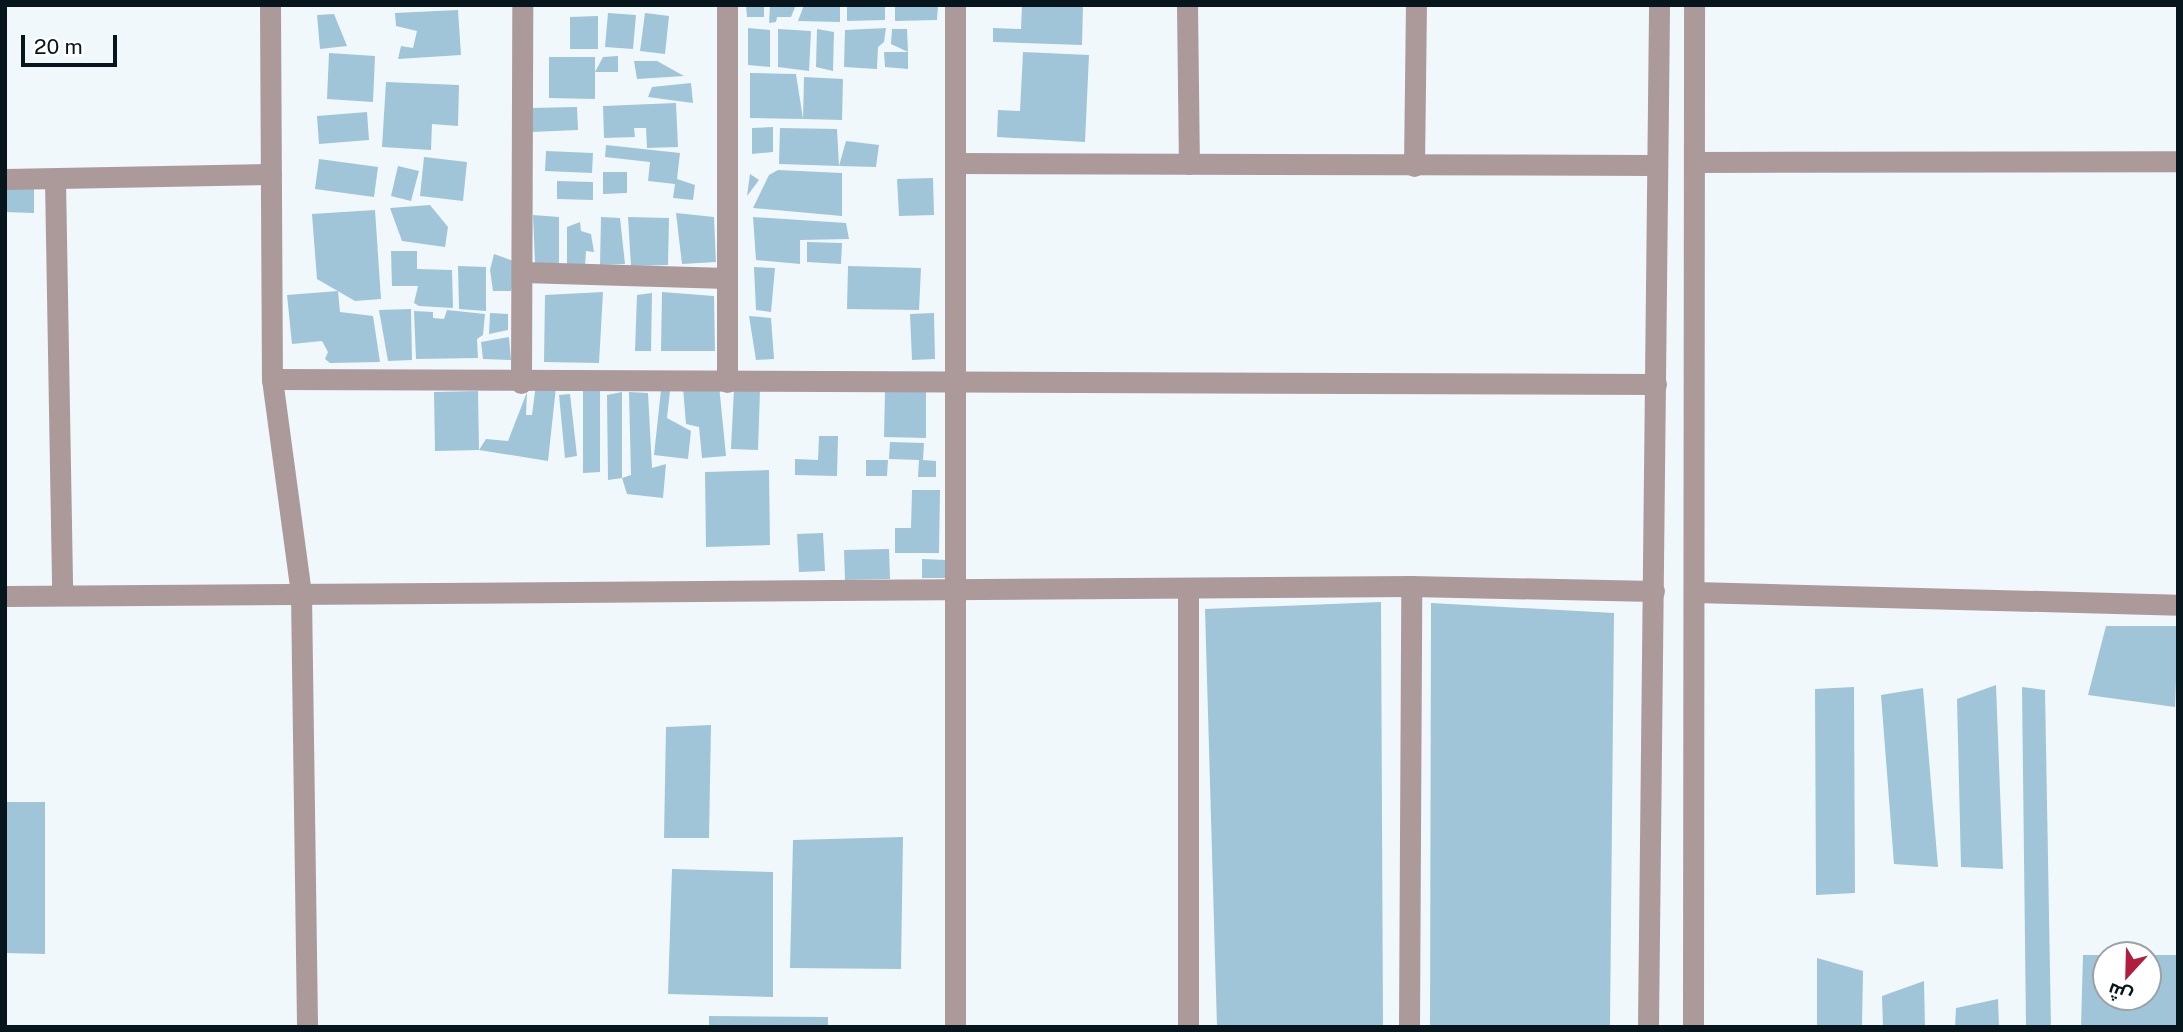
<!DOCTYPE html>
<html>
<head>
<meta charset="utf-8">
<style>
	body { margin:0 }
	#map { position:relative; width:2183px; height:1032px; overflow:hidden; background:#f0f8fc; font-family:"Public Sans",Cairo,sans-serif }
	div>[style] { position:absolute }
	.building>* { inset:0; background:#a0c5d9 }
	.minor>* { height:21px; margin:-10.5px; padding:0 10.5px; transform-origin:10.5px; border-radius:10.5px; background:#ac999a }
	span { translate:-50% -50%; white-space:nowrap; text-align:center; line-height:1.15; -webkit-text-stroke:6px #fff; paint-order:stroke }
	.frame { position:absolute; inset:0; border:7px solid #07151c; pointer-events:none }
	.north { position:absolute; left:2092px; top:941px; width:70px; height:70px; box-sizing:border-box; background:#fff; border:2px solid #9ca1a4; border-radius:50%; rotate:202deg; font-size:19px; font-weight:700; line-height:28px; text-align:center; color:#07151c }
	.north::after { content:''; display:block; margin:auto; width:24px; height:32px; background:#b11e3d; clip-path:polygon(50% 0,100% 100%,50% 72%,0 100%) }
	.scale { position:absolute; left:21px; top:35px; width:96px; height:32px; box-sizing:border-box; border:4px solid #07151c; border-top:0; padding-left:9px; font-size:21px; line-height:24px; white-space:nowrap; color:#07151c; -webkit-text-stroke:5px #fff; paint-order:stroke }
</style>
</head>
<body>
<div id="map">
	<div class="building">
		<div style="clip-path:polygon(746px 5px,764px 5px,764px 17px,747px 17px)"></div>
		<div style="clip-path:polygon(770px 5px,796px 5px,791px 17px,777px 17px,776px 22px,769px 23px)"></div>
		<div style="clip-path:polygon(804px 5px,840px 5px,840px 22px,798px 21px)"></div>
		<div style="clip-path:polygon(847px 5px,885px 5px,885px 20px,847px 21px)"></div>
		<div style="clip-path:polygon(895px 5px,938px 5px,937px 20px,895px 21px)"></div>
		<div style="clip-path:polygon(1022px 5px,1083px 5px,1082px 45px,993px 42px,993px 28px,1021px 29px)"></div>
		<div style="clip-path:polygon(458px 10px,461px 55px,398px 59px,401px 46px,413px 48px,417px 31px,396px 26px,395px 13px)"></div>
		<div style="clip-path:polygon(608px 13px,636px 15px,633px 49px,605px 47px)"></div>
		<div style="clip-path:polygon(645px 13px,669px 16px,665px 54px,640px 51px)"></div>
		<div style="clip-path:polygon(334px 14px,347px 46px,320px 49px,317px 15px)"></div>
		<div style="clip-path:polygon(598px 16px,598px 49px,570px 49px,570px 17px)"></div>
		<div style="clip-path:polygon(748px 28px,770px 30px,770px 67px,748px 65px)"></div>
		<div style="clip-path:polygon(886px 28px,884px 42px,878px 47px,877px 69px,844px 67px,845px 30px)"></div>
		<div style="clip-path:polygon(778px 29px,811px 31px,809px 71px,778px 67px)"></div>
		<div style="clip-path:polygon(817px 29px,834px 32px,833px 71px,816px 67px)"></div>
		<div style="clip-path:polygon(892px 29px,907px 29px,908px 52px,891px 44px)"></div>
		<div style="clip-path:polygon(884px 52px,908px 52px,908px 69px,885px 67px)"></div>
		<div style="clip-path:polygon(1023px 52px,1089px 55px,1085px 142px,997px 137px,998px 110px,1020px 111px)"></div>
		<div style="clip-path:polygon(329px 53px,375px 56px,373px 102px,327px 99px)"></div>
		<div style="clip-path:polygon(618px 56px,618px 72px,595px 72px,595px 99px,549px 98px,549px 57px,595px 57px,595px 72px,603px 57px)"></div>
		<div style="clip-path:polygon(634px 61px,657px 61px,684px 76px,637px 79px)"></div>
		<div style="clip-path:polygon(750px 73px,796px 74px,803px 119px,750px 118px)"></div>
		<div style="clip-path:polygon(804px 77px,843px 79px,842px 120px,803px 119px)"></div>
		<div style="clip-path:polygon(386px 82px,459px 85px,458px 126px,432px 124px,431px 150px,382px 147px)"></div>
		<div style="clip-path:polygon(691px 83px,693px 103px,648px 97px,652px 87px)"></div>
		<div style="clip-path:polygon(676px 103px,678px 147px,647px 148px,646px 128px,634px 128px,635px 137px,604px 138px,603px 106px)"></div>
		<div style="clip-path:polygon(577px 107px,578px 130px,531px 132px,530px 108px)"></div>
		<div style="clip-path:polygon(367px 112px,369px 140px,319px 144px,317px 116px)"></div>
		<div style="clip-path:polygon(773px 127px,773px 152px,752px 154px,752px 128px)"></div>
		<div style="clip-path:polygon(780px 128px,837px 129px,839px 166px,779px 164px)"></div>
		<div style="clip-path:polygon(846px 141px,879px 145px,876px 167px,839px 166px)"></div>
		<div style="clip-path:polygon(606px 145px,680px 153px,677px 179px,695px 185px,693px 200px,673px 198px,675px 184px,648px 181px,650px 162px,605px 157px)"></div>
		<div style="clip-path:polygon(546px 151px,593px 153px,592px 173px,545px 171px)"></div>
		<div style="clip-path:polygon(424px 157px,467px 162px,463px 201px,420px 196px)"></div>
		<div style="clip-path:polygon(319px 159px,378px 167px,374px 197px,315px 189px)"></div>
		<div style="clip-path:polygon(398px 166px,419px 171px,411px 201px,391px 196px)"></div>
		<div style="clip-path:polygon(778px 170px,842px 173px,842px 216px,753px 208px,769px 175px)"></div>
		<div style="clip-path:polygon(603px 172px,627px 172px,627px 193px,603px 194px)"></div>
		<div style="clip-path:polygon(750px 174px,759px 180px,747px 196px)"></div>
		<div style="clip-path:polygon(933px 178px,934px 215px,899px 216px,897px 179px)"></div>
		<div style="clip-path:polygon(557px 181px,593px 182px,593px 200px,557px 199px)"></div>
		<div style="clip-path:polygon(34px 187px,34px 213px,5px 212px,5px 188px)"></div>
		<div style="clip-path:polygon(430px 205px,448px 227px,445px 247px,402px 241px,390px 208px)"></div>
		<div style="clip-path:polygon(375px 210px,381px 299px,355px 301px,317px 279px,312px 214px)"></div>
		<div style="clip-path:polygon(676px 213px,714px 217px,716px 262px,682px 264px)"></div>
		<div style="clip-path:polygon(533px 215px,559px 217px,559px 263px,535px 263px)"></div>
		<div style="clip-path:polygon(601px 217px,620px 218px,625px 264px,600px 265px)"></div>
		<div style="clip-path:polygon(628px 217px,669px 218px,668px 265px,631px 266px)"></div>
		<div style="clip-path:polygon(753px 217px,846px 223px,849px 239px,800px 240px,800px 264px,756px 260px)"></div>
		<div style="clip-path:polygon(580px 222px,581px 231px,591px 234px,594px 252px,586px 251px,585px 267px,567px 268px,567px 227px)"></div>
		<div style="clip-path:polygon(807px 242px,842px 243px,841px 264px,807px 262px)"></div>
		<div style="clip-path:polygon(391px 251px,417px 251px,417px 269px,452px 270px,453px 308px,419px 306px,414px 303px,418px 286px,392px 286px)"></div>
		<div style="clip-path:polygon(494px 254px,516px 262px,511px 291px,493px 291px,490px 270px)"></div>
		<div style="clip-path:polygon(458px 266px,486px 267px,486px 311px,459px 309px)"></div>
		<div style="clip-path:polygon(848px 266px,921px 268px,919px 310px,847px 309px)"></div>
		<div style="clip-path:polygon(754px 267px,775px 268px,771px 312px,756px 310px)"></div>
		<div style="clip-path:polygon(338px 291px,340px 312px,373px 316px,380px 362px,330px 363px,325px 359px,328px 352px,322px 341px,292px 344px,287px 295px)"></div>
		<div style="clip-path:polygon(603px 292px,599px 363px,544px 362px,545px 295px)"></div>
		<div style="clip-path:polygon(662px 292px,714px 296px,715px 351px,661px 351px)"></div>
		<div style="clip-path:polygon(652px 293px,651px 351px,635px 351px,637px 295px)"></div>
		<div style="clip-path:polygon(411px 309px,412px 360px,388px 361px,379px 310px)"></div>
		<div style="clip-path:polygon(447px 310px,485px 314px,483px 335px,477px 339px,478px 358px,416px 359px,414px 311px,433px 312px,433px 318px,444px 319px)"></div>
		<div style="clip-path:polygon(490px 313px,508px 314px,508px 330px,489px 334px)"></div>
		<div style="clip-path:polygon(934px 313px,935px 359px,912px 360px,910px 314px)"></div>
		<div style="clip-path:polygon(749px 316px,771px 318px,774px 359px,756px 360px)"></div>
		<div style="clip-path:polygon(509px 337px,511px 360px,483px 359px,481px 342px)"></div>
		<div style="clip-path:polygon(536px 384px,556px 387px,548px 461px,479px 450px,486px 439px,508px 441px,527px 392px,526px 415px,532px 415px)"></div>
		<div style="clip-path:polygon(719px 385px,726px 456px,702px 458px,699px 427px,686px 424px,683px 388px)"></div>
		<div style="clip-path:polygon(734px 389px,760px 390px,758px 450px,731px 449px)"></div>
		<div style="clip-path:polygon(661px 390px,670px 391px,667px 418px,691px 431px,688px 459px,654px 455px)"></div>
		<div style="clip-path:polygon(885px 390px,926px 390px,926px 438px,884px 437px)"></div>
		<div style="clip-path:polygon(478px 391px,479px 450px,435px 451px,434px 392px)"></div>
		<div style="clip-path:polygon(583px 391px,600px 391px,600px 472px,583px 473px)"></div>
		<div style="clip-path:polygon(622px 392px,622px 478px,608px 480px,607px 395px)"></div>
		<div style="clip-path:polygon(629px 392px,648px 393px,652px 468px,666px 464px,663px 498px,627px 494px,622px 478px,631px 475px)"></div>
		<div style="clip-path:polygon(570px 394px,577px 456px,565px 458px,559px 395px)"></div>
		<div style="clip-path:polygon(819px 436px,838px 436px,837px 476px,795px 475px,795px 459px,818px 460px)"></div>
		<div style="clip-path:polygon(890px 442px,924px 443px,923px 460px,936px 461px,936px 477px,918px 477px,919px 460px,889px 459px)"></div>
		<div style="clip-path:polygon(866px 460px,888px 460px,887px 476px,866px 476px)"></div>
		<div style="clip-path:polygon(769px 470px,770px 545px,706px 547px,705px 472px)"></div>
		<div style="clip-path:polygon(912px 490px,940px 490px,939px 553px,895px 553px,895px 528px,911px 528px)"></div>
		<div style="clip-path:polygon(823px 533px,825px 571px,799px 572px,797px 534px)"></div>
		<div style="clip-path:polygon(889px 549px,890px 579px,845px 580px,844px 550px)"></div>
		<div style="clip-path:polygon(922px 559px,947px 560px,947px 578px,922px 578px)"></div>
		<div style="clip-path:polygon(1381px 602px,1383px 1027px,1217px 1027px,1205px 609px)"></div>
		<div style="clip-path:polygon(1431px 603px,1614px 613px,1610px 1027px,1430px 1027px)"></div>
		<div style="clip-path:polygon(2106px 626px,2178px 626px,2175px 707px,2088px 695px)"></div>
		<div style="clip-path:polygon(1996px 685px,2003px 869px,1961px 867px,1957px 699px)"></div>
		<div style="clip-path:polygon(1854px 687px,1855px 893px,1816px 895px,1815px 689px)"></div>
		<div style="clip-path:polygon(2022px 687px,2045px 690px,2051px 1027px,2026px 1027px)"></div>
		<div style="clip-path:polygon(1923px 688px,1938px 867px,1894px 864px,1881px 695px)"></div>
		<div style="clip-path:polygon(711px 725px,709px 838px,664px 838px,666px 727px)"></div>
		<div style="clip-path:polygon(5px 802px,45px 802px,45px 954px,5px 953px)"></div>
		<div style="clip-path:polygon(903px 837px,901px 969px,790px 968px,793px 840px)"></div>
		<div style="clip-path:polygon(672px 869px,773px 872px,773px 997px,668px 994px)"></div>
		<div style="clip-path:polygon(2083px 955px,2106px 955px,2106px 997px,2148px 997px,2148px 955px,2178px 955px,2178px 1027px,2081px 1027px)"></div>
		<div style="clip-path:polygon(1817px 958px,1863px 971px,1862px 1027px,1817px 1027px)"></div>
		<div style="clip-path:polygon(1924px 981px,1925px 1027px,1883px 1027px,1882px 996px)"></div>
		<div style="clip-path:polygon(1998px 999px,1999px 1027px,1955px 1027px,1956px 1008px)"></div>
		<div style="clip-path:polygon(709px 1016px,828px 1017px,828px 1027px,709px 1027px)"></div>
	</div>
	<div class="minor">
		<div style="left:270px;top:5px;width:374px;rotate:89.7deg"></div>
		<div style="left:272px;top:379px;width:217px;rotate:82.3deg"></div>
		<div style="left:301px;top:594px;width:433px;rotate:89.2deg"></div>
		<div style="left:1187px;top:5px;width:159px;rotate:89.3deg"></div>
		<div style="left:1694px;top:162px;width:484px;rotate:-0.1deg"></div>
		<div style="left:955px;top:163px;width:700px;rotate:0.16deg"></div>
		<div style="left:1414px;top:166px;width:161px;rotate:-89.3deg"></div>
		<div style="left:5px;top:179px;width:266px;rotate:-1.1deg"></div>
		<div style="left:55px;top:180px;width:415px;rotate:89deg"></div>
		<div style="left:522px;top:272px;width:205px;rotate:1.7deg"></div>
		<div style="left:272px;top:379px;width:1384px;rotate:0.21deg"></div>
		<div style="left:727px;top:382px;width:377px;rotate:-90deg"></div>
		<div style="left:521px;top:383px;width:378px;rotate:-89.8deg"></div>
		<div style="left:1694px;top:592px;width:484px;rotate:1.5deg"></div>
		<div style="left:5px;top:596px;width:1406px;rotate:-0.41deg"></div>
		<div style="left:1411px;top:586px;width:243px;rotate:1.2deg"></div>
		<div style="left:955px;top:1027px;width:1022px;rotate:-90deg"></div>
		<div style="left:1188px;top:1027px;width:438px;rotate:-90deg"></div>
		<div style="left:1409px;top:1027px;width:441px;rotate:-89.7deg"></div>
		<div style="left:1648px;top:1027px;width:1022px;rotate:-89.38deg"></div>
		<div style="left:1693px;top:1027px;width:1022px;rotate:-89.94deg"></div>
	</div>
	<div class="frame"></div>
	<div class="north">ش</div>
	<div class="scale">20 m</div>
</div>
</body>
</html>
